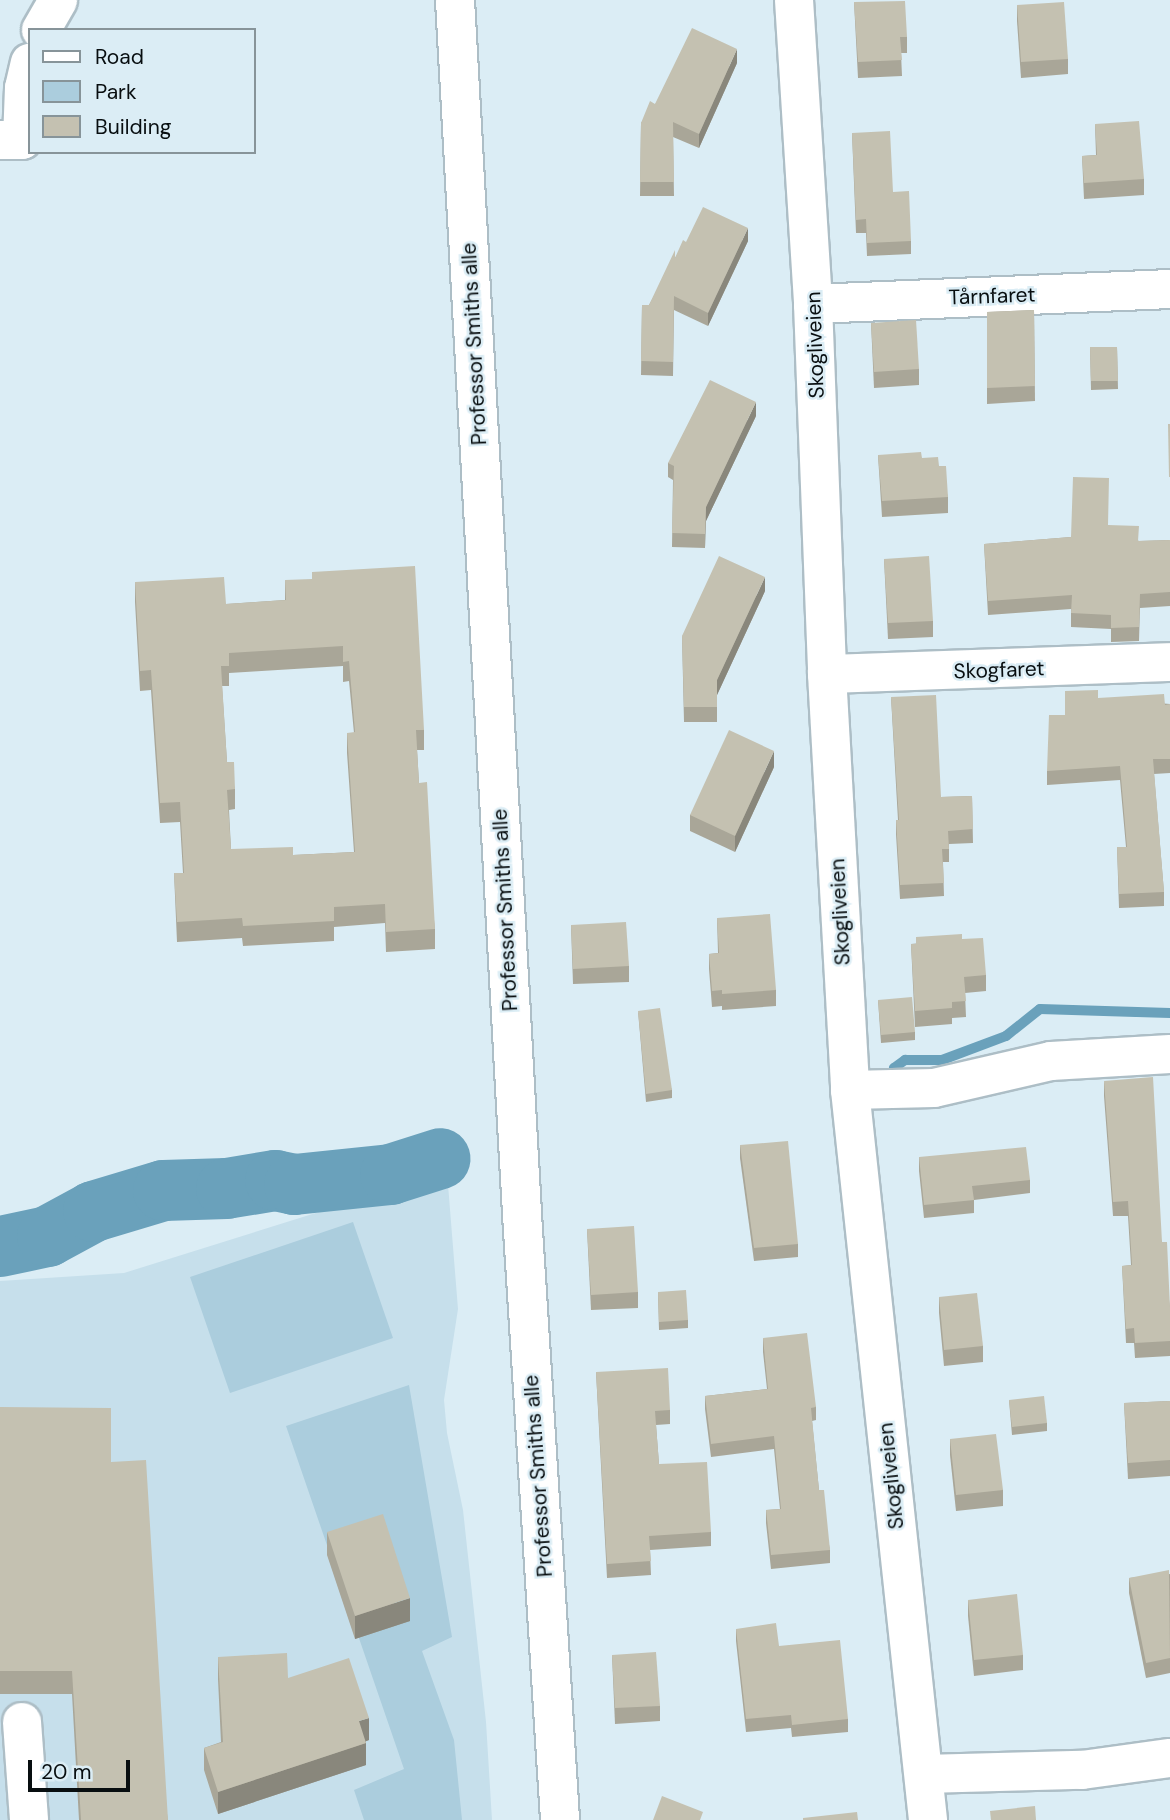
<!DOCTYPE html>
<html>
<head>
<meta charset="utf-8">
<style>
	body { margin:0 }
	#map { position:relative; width:1170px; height:1820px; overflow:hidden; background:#dbedf5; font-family:"DM Sans",sans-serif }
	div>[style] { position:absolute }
	.built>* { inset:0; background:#c6dfeb }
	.green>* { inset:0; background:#abcddd }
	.stream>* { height:10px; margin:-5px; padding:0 5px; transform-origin:5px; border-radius:5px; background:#6aa1bb }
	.river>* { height:61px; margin:-30.5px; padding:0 30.5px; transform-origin:30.5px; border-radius:30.5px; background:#6aa1bb }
	.roads { filter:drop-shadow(2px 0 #adbec6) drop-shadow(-2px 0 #adbec6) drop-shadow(0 2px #adbec6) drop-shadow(0 -2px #adbec6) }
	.minor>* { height:38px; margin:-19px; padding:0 19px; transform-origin:19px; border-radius:19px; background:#fff }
	.wall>* { inset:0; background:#a9a698 }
	.shaded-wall>* { inset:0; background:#89877c }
	.building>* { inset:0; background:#c4c1b1 }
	span { translate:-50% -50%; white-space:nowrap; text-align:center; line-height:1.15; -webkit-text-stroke:5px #dbedf5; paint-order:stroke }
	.street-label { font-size:21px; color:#080e10 }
	.legend { position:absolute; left:28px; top:28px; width:228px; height:126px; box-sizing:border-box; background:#dbedf5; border:2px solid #879499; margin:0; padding:9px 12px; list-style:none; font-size:21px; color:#080e10 }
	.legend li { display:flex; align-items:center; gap:14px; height:35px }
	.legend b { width:35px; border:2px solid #879499 }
	.scale { position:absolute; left:28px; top:1760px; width:102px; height:32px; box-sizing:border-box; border:4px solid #080e10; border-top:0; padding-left:9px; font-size:21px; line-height:24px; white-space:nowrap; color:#080e10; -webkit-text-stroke:5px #dbedf5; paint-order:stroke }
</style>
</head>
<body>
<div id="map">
	<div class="built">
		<div style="clip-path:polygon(447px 1172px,458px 1309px,444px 1400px,447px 1433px,463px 1510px,486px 1722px,492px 1820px,0 1820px,0 1281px,124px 1273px)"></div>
	</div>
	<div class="green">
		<div style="clip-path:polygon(353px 1222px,393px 1338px,230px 1393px,190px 1277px)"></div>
		<div style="clip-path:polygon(409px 1385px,452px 1637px,422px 1651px,454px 1740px,462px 1820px,364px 1820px,354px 1790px,404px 1769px,286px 1426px)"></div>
	</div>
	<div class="stream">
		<div style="left:893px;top:1074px;width:6px;rotate:-81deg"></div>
		<div style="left:894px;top:1068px;width:14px;rotate:-36deg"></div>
		<div style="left:905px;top:1060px;width:37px"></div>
		<div style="left:942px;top:1060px;width:68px;rotate:-20.6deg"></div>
		<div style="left:1006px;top:1036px;width:43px;rotate:-38.5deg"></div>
		<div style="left:1040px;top:1009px;width:130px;rotate:1.8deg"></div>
	</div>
	<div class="river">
		<div style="left:0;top:1246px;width:48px;rotate:-12deg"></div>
		<div style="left:47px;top:1236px;width:52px;rotate:-28.5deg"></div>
		<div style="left:93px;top:1211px;width:73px;rotate:-16.7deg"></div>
		<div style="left:163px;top:1190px;width:63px;rotate:-1.8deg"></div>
		<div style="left:226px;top:1188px;width:50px;rotate:-9.3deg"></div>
		<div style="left:275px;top:1180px;width:19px;rotate:12deg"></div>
		<div style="left:294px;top:1184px;width:97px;rotate:-5.9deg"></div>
		<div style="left:390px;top:1174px;width:52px;rotate:-17.7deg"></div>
	</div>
	<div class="roads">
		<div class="minor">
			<div style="left:455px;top:0;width:1216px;rotate:86.84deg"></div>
			<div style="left:522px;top:1214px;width:607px;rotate:86.41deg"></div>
			<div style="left:794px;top:0;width:305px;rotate:86.4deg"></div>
			<div style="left:813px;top:304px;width:370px;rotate:87.8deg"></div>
			<div style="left:827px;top:674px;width:417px;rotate:86.8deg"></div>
			<div style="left:850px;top:1090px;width:734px;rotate:83.9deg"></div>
			<div style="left:41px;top:30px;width:34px;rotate:-60deg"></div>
			<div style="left:0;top:140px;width:22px"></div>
			<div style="left:22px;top:140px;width:52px;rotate:-87.8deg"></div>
			<div style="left:24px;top:88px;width:26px;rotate:-77deg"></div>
			<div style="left:813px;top:304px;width:357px;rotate:-2.4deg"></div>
			<div style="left:827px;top:674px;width:343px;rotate:-2deg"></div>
			<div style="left:850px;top:1090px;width:84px;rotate:-1.4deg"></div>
			<div style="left:934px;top:1088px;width:120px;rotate:-13deg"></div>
			<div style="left:1051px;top:1061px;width:119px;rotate:-3.4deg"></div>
			<div style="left:22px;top:1722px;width:98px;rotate:85.9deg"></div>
			<div style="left:924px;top:1774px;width:158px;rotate:-1.5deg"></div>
			<div style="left:1082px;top:1770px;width:89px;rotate:-7.8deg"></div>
		</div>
	</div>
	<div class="wall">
		<div style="clip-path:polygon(854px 2px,907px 37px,907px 53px,901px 53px,902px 76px,858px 78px)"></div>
		<div style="clip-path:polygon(1017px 5px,1068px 59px,1068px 74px,1021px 78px,1017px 21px)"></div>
		<div style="clip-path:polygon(737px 63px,699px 148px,673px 137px,674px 196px,640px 196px,641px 123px,655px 104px)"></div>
		<div style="clip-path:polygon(1095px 124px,1144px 179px,1144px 195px,1084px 199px,1082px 156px,1096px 155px)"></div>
		<div style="clip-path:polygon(852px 133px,893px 192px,911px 241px,911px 254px,867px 256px,866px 233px,856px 233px)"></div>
		<div style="clip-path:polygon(748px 241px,708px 326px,674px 310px,673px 376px,641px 375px,642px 305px,649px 305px,675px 258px,686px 242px)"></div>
		<div style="clip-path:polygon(1034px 310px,1035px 401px,987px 404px,987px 312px)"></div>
		<div style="clip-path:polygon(871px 323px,919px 369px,919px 385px,874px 388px)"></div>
		<div style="clip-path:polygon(1090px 347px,1117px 347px,1118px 389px,1091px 390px)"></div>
		<div style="clip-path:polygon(756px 416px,706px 521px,705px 548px,672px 547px,673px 480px,668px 477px,668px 463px)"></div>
		<div style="clip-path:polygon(878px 455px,922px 458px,939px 466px,948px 497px,948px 513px,882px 517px)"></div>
		<div style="clip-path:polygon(1108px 525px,1139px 541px,1170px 540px,1170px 606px,1140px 608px,1139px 641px,1111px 642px,1111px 629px,1071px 627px,1071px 609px,988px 615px,984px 544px,1071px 537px)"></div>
		<div style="clip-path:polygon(884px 559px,933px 621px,933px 637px,888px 639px)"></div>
		<div style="clip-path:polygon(evenodd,285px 580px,424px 730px,424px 750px,417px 750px,419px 783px,435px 929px,435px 949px,386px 952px,385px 923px,334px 927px,334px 941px,243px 946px,242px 938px,177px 942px,174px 873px,183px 873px,180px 822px,160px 823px,151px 690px,140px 691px,135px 602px,135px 582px,226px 604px,285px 600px,285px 580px,343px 666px,343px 682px,349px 681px,354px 733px,347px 733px,347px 753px,354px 852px,293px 855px,231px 849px,229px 810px,235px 809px,235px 789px,227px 762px,222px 686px,229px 686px,229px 673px,343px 666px)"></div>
		<div style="clip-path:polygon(765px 591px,717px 695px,717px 722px,684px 722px,682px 636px)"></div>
		<div style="clip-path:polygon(891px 697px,941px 797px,972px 796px,973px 843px,949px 844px,949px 862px,943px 862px,944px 896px,900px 899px,896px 834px,896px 820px,898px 820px)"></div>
		<div style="clip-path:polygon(1098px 698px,1170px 704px,1170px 773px,1154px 774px,1164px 892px,1164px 906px,1119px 908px,1117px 847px,1126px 847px,1120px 780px,1047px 785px,1047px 771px)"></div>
		<div style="clip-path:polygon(774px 767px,735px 852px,690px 831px,690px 815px)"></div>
		<div style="clip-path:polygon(717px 918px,776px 990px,776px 1006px,722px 1010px,722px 1006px,712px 1007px,709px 969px,709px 954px,718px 953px)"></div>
		<div style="clip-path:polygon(571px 925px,629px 966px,629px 982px,573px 984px)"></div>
		<div style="clip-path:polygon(962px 939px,986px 975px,986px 991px,965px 993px,966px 1017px,952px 1018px,952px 1024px,915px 1027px,911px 944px)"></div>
		<div style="clip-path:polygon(878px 1000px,915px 1032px,915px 1040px,881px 1043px)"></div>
		<div style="clip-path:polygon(638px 1011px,672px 1090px,672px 1098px,646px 1102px)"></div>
		<div style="clip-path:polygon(1104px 1081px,1162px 1242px,1170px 1308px,1170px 1356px,1135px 1358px,1134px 1343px,1126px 1343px,1122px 1266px,1131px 1265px,1128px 1216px,1113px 1216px,1104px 1096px)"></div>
		<div style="clip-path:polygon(740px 1145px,798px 1244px,798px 1257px,754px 1261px,740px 1158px)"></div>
		<div style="clip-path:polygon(919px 1157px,1030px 1180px,1030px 1193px,974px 1200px,974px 1213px,924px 1218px,919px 1171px)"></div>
		<div style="clip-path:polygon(587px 1229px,638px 1292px,638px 1308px,591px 1310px)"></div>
		<div style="clip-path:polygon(658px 1292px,688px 1320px,688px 1328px,659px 1330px)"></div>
		<div style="clip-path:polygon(939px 1297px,983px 1346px,983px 1362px,944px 1366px,939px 1313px)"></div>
		<div style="clip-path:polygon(763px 1338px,816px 1407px,816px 1420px,812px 1421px,819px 1490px,830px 1550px,830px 1563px,771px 1569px,766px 1523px,766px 1510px,780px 1509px,774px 1449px,711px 1457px,705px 1409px,705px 1396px,767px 1389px,763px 1352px)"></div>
		<div style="clip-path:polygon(596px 1372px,670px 1410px,670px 1424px,656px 1425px,659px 1464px,711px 1532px,711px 1546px,650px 1550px,651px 1575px,607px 1578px)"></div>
		<div style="clip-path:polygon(1009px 1400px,1047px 1423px,1047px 1431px,1012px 1435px)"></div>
		<div style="clip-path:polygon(1170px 1401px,1170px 1476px,1128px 1479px,1124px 1403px)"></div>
		<div style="clip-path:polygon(0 1407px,111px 1462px,168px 1820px,79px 1820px,72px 1694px,0 1694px)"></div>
		<div style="clip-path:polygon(950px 1439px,1003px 1490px,1003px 1506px,956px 1511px,950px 1455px)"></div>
		<div style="clip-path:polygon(327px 1532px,410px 1621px,355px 1639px,327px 1555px)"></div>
		<div style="clip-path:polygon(1170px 1574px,1170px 1673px,1146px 1678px,1129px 1593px,1129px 1578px)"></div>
		<div style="clip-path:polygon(968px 1600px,1023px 1655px,1023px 1670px,974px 1676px,968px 1616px)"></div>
		<div style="clip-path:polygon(736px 1629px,779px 1646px,848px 1719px,848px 1732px,792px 1737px,791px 1728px,746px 1732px,736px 1641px)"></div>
		<div style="clip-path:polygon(612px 1655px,660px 1706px,660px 1721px,615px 1724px)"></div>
		<div style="clip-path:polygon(218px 1657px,288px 1678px,369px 1740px,366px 1741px,366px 1765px,218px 1814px,204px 1770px,204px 1748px,221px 1742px,218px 1679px)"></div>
	</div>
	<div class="shaded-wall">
		<div style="clip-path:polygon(737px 49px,737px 63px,699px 148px,699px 134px)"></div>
		<div style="clip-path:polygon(748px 228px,748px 241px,708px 326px,708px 313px)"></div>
		<div style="clip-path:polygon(756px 402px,756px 416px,706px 521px,705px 548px,706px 507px)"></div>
		<div style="clip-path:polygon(765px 577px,765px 591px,717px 695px,717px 680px)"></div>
		<div style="clip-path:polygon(774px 751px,774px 767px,735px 852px,735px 836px)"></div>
		<div style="clip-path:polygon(410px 1598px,410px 1621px,355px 1639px,355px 1616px)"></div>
		<div style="clip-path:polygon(369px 1718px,369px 1740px,359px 1744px,359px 1721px)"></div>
		<div style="clip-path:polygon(366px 1743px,366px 1765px,218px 1814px,218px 1792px)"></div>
	</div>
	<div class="building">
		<div style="clip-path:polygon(905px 1px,907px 37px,900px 37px,902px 60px,858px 62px,854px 2px)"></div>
		<div style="clip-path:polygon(1064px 2px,1068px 59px,1021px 62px,1017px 5px)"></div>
		<div style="clip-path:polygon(692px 28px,737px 49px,699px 134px,673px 122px,674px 182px,640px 182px,641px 123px,650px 101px,655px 104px)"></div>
		<div style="clip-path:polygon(1139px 121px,1144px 179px,1084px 183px,1082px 156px,1097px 155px,1095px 124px)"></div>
		<div style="clip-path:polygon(890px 131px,893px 192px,909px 191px,911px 241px,867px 243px,866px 219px,856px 220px,852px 133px)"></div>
		<div style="clip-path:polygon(703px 207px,748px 228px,708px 313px,674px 296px,673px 362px,641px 361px,642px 305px,649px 305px,675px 250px,675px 258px,683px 240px,686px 242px)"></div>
		<div style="clip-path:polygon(1034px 310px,1035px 386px,987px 388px,987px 312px)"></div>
		<div style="clip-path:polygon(916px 320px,919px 369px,874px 372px,871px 323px)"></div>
		<div style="clip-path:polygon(1090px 347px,1117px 347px,1118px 381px,1091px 381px)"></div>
		<div style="clip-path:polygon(710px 380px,756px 402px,706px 507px,705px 534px,672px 533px,674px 466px,668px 463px)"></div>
		<div style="clip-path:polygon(1168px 424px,1170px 424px,1170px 477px,1169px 477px)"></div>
		<div style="clip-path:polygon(921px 452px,922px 458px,938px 457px,939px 466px,946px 466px,948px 497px,882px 501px,878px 455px)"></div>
		<div style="clip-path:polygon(1073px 477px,1109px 478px,1108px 525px,1139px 526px,1138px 541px,1170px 540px,1170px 592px,1140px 594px,1139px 627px,1111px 628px,1111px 615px,1071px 613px,1072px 595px,988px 601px,984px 544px,1071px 537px)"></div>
		<div style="clip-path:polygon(719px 556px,765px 577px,717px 680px,717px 707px,684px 707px,682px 636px)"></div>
		<div style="clip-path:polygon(929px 556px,933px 621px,888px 623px,884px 559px)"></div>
		<div style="clip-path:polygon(evenodd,415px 566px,424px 730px,416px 730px,419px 783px,427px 782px,435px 929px,386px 932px,385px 904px,334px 907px,334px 921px,243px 926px,242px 918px,177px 922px,174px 873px,184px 873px,180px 802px,160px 803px,151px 670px,140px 671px,135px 582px,224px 577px,226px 604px,286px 600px,285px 580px,312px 579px,312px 572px,415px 566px,343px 646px,343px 662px,349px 661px,355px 732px,347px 733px,355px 852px,293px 855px,293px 847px,231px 849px,227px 790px,235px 789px,234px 762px,227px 762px,221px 666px,229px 666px,229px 653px,343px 646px)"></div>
		<div style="clip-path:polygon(1098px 690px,1098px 698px,1164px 694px,1165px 705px,1170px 704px,1170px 759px,1153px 759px,1164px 892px,1119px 894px,1117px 847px,1127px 847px,1120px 766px,1047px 771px,1049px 715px,1065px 715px,1065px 691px)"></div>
		<div style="clip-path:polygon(936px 695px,941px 797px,972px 796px,973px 829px,948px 831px,949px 849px,942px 849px,944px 883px,900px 885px,896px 820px,899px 820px,891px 697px)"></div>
		<div style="clip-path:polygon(729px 730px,774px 751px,735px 836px,690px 815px)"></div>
		<div style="clip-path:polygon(770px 914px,776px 990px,722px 994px,722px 990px,712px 991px,709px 954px,719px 953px,717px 918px)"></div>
		<div style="clip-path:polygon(626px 922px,629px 966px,573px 969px,571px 925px)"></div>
		<div style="clip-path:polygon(962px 934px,962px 939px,983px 938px,986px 975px,964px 977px,966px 1001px,952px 1002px,952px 1008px,915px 1011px,911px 944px,916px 944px,916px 937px)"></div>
		<div style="clip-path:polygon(912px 997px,915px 1032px,881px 1035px,878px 1000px)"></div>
		<div style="clip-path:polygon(660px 1008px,672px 1090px,646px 1094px,638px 1011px)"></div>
		<div style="clip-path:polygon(1153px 1077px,1162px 1242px,1167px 1242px,1170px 1308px,1170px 1341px,1135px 1343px,1134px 1328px,1126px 1329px,1122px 1266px,1132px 1265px,1128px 1201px,1113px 1202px,1104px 1081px)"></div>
		<div style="clip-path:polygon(788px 1141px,798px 1244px,754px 1248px,740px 1145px)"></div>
		<div style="clip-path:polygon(1026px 1147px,1030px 1180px,972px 1186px,974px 1200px,924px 1205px,919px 1157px)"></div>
		<div style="clip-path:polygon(634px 1226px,638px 1292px,591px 1295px,587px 1229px)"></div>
		<div style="clip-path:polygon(686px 1290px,688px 1320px,659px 1322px,658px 1292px)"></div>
		<div style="clip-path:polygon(977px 1293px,983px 1346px,944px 1350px,939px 1297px)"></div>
		<div style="clip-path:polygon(807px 1333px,816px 1407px,811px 1408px,819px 1490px,824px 1490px,830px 1550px,771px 1555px,766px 1510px,781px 1509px,774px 1436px,711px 1444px,705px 1396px,768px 1389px,763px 1338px)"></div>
		<div style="clip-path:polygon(668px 1368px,670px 1410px,655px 1411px,659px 1464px,707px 1462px,711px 1532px,649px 1536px,651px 1561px,607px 1564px,596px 1372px)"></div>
		<div style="clip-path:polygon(1044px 1396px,1047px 1423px,1012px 1427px,1009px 1400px)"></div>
		<div style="clip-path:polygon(1170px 1401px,1170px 1460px,1128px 1463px,1124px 1403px)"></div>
		<div style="clip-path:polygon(0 1407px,111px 1408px,111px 1462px,146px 1460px,168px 1820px,81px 1820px,72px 1671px,0 1671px)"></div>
		<div style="clip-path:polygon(996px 1434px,1003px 1490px,956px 1495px,950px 1439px)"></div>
		<div style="clip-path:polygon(383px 1514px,410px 1598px,355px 1616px,327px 1532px)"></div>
		<div style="clip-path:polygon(1169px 1570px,1170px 1658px,1146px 1663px,1129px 1578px)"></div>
		<div style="clip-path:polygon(1017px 1594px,1023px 1655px,974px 1660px,968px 1600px)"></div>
		<div style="clip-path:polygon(776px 1623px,779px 1646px,840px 1640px,848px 1719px,792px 1725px,791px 1715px,746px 1719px,736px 1629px)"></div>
		<div style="clip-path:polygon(656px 1652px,660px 1706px,615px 1708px,612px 1655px)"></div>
		<div style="clip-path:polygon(287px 1653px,288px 1678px,349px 1658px,369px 1718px,359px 1721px,366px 1743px,218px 1792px,204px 1748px,223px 1742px,218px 1657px)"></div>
		<div style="clip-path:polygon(662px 1796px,703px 1812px,700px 1820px,653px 1820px)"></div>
		<div style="clip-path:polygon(1035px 1806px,1036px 1820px,991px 1820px,990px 1811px)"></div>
		<div style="clip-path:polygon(857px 1812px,858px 1820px,803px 1820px,803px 1818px)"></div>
	</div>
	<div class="street-label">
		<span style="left:992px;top:296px;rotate:-2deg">Tårnfaret</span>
		<span style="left:474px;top:344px;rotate:-93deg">Professor Smiths alle</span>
		<span style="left:815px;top:345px;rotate:-92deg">Skogliveien</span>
		<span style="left:999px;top:670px;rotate:-2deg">Skogfaret</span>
		<span style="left:505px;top:910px;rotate:-93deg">Professor Smiths alle</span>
		<span style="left:840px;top:912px;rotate:-93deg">Skogliveien</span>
		<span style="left:538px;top:1476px;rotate:-94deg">Professor Smiths alle</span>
		<span style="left:891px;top:1476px;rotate:-96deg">Skogliveien</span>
	</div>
	<ul class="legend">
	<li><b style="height:9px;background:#fff"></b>Road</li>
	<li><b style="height:19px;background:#abcddd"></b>Park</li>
	<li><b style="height:19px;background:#c4c1b1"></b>Building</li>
	</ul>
	<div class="scale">20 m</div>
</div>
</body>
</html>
